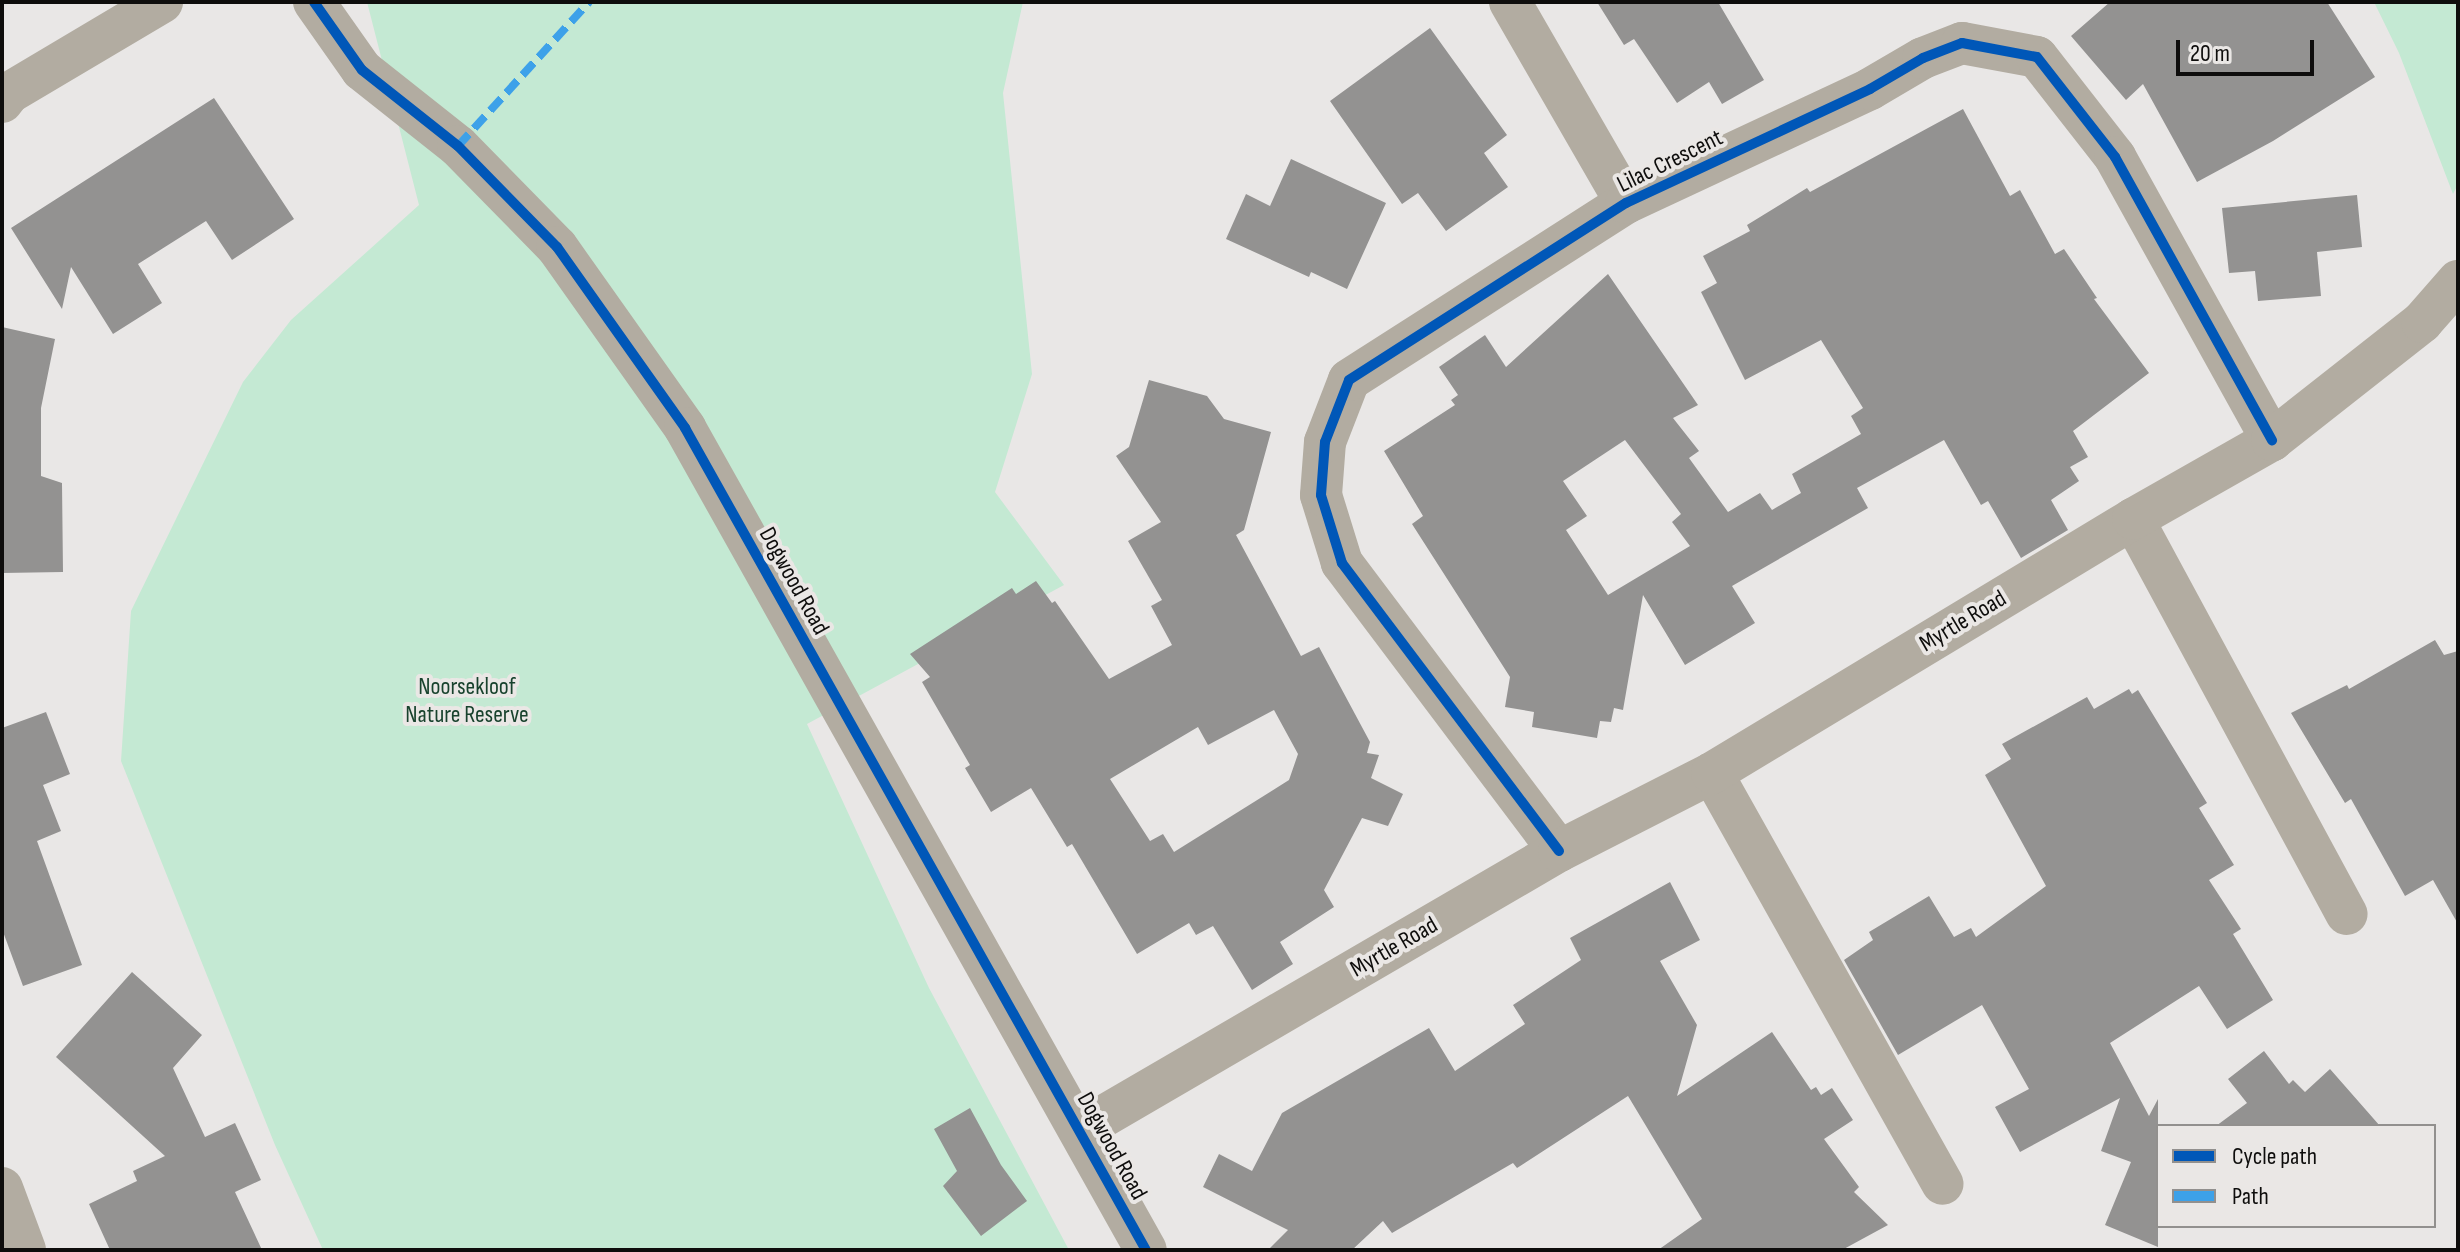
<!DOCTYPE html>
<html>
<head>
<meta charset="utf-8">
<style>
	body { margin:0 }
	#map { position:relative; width:2460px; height:1252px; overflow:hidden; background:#e9e7e6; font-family:"Sofia Sans Condensed",sans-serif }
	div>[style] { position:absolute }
	.green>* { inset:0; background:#c4e9d3 }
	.building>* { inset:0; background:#939291 }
	.minor>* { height:42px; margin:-21px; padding:0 21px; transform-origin:21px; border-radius:21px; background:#b2aca1 }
	.quiet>* { height:8px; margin-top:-4px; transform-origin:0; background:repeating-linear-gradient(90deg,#3da1e9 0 16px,transparent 0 24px) }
	.cycleway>* { height:10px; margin:-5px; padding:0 5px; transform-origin:5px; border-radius:5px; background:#0057b8 }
	span { translate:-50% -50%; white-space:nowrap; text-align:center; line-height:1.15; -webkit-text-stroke:8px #eae7e5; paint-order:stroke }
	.street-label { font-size:24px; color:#0e0d0c }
	.park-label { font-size:24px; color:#18422d }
	.frame { position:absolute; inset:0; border:4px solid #0e0d0c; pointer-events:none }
	.legend { position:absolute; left:2156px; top:1124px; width:280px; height:104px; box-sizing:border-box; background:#eae7e5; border:2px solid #92908e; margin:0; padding:10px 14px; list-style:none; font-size:24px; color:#0e0d0c }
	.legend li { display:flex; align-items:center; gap:16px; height:40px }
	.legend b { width:40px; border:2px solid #92908e }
	.scale { position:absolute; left:2176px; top:40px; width:138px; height:36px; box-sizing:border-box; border:4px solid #0e0d0c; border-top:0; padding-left:10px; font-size:24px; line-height:28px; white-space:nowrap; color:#0e0d0c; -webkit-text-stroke:6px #eae7e5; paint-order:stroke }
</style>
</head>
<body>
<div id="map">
	<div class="green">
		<div style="clip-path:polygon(367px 2px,1023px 2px,1003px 93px,1032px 374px,995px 492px,1064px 585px,807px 724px,929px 988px,1069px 1250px,323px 1250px,275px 1145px,121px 761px,131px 611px,243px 382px,291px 320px,419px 205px)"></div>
		<div style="clip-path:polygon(2374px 2px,2458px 2px,2458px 184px,2453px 194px,2399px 53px)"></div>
	</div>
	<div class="building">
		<div style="clip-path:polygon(1597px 2px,1718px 2px,1764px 80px,1722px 104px,1709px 82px,1677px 103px,1634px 39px,1624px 45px)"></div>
		<div style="clip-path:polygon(2110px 2px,2327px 2px,2375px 77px,2273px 141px,2197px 182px,2143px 84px,2126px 100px,2071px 36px)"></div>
		<div style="clip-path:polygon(1430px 28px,1507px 135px,1484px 153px,1508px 187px,1446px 231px,1418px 193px,1402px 204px,1330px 101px)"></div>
		<div style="clip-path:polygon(214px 98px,294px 219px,232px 260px,206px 221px,138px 264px,162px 303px,113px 334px,71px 267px,62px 309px,11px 228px)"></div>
		<div style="clip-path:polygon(evenodd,1963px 109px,2010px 196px,2020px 190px,2055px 254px,2064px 249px,2097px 298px,2094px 299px,2149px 373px,2073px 431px,2088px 457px,2070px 467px,2079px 481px,2051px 500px,2068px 530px,2021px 558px,1988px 501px,1981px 505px,1944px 440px,1857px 488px,1868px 508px,1732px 586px,1755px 623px,1685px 665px,1643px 595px,1623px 710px,1614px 708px,1611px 722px,1600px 721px,1597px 738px,1532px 727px,1534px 712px,1505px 707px,1510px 677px,1412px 524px,1423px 516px,1384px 451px,1455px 405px,1451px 400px,1458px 395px,1439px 367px,1485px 335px,1506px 367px,1608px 274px,1698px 405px,1673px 418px,1699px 451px,1689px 458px,1728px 512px,1760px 493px,1772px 510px,1801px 493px,1792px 474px,1861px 434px,1851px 416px,1863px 408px,1821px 340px,1745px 380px,1701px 292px,1717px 283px,1703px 256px,1750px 231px,1747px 225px,1807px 188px,1810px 192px,1963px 109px,1625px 440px,1681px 514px,1672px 522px,1690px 546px,1608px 595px,1566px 530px,1587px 516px,1563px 481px,1625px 440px)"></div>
		<div style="clip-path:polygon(1291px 159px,1386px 203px,1347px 289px,1311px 272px,1309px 277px,1226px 239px,1246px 194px,1270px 206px)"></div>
		<div style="clip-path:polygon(2357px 195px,2362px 247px,2317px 252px,2321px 296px,2258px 301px,2255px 271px,2229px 273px,2222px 208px)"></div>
		<div style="clip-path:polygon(2px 327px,55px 339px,41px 408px,41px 476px,62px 483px,63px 572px,2px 573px)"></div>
		<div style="clip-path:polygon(evenodd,1149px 380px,1207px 396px,1224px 419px,1271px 432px,1244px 530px,1236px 535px,1301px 656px,1319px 647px,1370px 742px,1367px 753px,1379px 755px,1371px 778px,1403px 794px,1388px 826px,1362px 818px,1324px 890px,1334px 907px,1280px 942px,1293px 964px,1252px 990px,1213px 926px,1196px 935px,1189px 923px,1137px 954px,1072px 844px,1067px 847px,1031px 788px,991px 812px,965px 768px,970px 765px,922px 682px,930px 677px,910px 654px,1012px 588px,1016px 594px,1036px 581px,1052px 603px,1055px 601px,1109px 679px,1172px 645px,1151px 606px,1162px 600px,1128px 541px,1161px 522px,1116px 456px,1129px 447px,1149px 380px,1274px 710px,1298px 754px,1289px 780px,1174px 852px,1163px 834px,1150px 841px,1110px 779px,1198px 727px,1208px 745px,1274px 710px)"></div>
		<div style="clip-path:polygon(2435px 640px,2444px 655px,2458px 651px,2458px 924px,2433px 880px,2405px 896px,2351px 799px,2345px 803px,2291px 713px,2347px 685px,2349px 689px)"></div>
		<div style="clip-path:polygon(2129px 689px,2132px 694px,2138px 690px,2207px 803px,2199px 808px,2234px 865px,2209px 880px,2241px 929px,2233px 934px,2273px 1000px,2227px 1029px,2199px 986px,2110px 1043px,2149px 1116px,2158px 1099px,2158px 1247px,2105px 1225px,2131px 1162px,2101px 1151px,2120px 1098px,2020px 1152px,1995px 1107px,2029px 1089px,1982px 1005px,1898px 1055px,1844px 960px,1873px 940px,1869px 932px,1929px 896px,1954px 937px,1971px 928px,1976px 937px,2046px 886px,1985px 775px,2011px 759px,2002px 744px,2087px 697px,2094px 709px)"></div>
		<div style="clip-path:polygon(46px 712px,70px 774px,43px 785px,61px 831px,37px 841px,82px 965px,23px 986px,2px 929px,2px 728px)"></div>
		<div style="clip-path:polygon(1670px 882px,1700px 940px,1660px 961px,1697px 1025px,1677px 1096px,1772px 1032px,1811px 1090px,1816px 1087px,1821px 1095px,1832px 1088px,1853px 1120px,1824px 1139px,1859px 1187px,1854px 1192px,1888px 1225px,1842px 1250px,1658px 1250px,1702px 1219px,1628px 1096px,1517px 1168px,1513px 1163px,1392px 1233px,1383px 1221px,1352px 1250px,1268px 1250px,1288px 1230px,1203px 1187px,1219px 1154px,1252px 1171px,1282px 1113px,1429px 1028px,1455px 1071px,1525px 1024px,1513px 1005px,1581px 960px,1570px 938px)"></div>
		<div style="clip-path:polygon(132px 972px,202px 1035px,173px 1068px,205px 1137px,235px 1123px,261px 1180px,235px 1192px,262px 1250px,110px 1250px,89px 1204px,137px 1181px,133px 1171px,165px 1156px,56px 1057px)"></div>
		<div style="clip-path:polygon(2264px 1051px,2289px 1084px,2293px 1080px,2305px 1092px,2330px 1069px,2380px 1126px,2216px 1126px,2247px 1103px,2228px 1079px)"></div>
		<div style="clip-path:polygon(970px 1108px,1001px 1165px,1027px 1201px,981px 1236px,943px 1186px,957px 1171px,934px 1129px)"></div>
	</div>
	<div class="minor">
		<div style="left:314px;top:2px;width:83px;rotate:54.8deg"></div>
		<div style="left:362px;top:70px;width:122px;rotate:38.4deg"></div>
		<div style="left:458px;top:146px;width:141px;rotate:45.6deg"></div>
		<div style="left:557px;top:247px;width:222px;rotate:54.7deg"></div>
		<div style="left:685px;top:428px;width:942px;rotate:60.72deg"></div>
		<div style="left:1510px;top:2px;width:232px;rotate:60deg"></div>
		<div style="left:2px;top:102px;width:11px;rotate:-52deg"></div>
		<div style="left:9px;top:93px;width:178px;rotate:-30.7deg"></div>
		<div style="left:2133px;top:519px;width:449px;rotate:61.6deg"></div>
		<div style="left:1712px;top:773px;width:471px;rotate:60.7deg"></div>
		<div style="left:1559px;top:851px;width:361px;rotate:-127deg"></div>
		<div style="left:1342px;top:563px;width:71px;rotate:-107.2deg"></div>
		<div style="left:1321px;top:495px;width:53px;rotate:-85.7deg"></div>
		<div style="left:1325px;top:442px;width:66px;rotate:-68.8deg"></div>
		<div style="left:1349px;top:380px;width:329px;rotate:-32.6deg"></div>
		<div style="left:1626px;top:203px;width:269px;rotate:-25deg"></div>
		<div style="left:1870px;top:89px;width:61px;rotate:-30.3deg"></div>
		<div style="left:1923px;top:58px;width:42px;rotate:-21deg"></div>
		<div style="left:1962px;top:43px;width:76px;rotate:10.6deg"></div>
		<div style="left:2037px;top:57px;width:127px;rotate:52deg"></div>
		<div style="left:2115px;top:157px;width:324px;rotate:61deg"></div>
		<div style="left:1080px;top:1130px;width:554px;rotate:-30.22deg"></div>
		<div style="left:1559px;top:851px;width:172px;rotate:-27deg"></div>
		<div style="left:1712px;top:773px;width:492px;rotate:-31.1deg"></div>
		<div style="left:2133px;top:519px;width:160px;rotate:-29.6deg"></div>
		<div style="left:2272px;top:440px;width:191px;rotate:-38.2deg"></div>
		<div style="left:2422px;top:322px;width:55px;rotate:-48.7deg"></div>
		<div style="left:2px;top:1188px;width:66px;rotate:69.6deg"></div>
	</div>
	<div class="quiet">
		<div style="left:458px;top:146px;width:195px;rotate:-47.7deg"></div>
	</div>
	<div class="cycleway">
		<div style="left:314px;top:2px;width:83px;rotate:54.8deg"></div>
		<div style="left:362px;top:70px;width:122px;rotate:38.4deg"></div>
		<div style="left:458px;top:146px;width:141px;rotate:45.6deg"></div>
		<div style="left:557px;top:247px;width:222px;rotate:54.7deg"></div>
		<div style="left:685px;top:428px;width:942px;rotate:60.72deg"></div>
		<div style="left:1559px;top:851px;width:361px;rotate:-127deg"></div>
		<div style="left:1342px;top:563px;width:71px;rotate:-107.2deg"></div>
		<div style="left:1321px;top:495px;width:53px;rotate:-85.7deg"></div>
		<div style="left:1325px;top:442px;width:66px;rotate:-68.8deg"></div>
		<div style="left:1349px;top:380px;width:329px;rotate:-32.6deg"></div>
		<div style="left:1626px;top:203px;width:269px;rotate:-25deg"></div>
		<div style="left:1870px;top:89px;width:61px;rotate:-30.3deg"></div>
		<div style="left:1923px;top:58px;width:42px;rotate:-21deg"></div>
		<div style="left:1962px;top:43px;width:76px;rotate:10.6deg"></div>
		<div style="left:2037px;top:57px;width:127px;rotate:52deg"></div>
		<div style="left:2115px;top:157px;width:324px;rotate:61deg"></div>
	</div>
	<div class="street-label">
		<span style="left:1670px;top:161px;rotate:-26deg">Lilac Crescent</span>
		<span style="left:794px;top:581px;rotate:61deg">Dogwood Road</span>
		<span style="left:1963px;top:621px;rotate:-31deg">Myrtle Road</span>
		<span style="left:1394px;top:947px;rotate:-30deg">Myrtle Road</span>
		<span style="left:1112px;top:1146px;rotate:61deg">Dogwood Road</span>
	</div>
	<div class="park-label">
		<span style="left:467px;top:701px">Noorsekloof<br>Nature Reserve</span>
	</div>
	<div class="frame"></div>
	<ul class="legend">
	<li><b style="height:10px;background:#0057b8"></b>Cycle path</li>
	<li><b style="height:10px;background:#3da1e9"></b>Path</li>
	</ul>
	<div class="scale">20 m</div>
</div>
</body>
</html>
